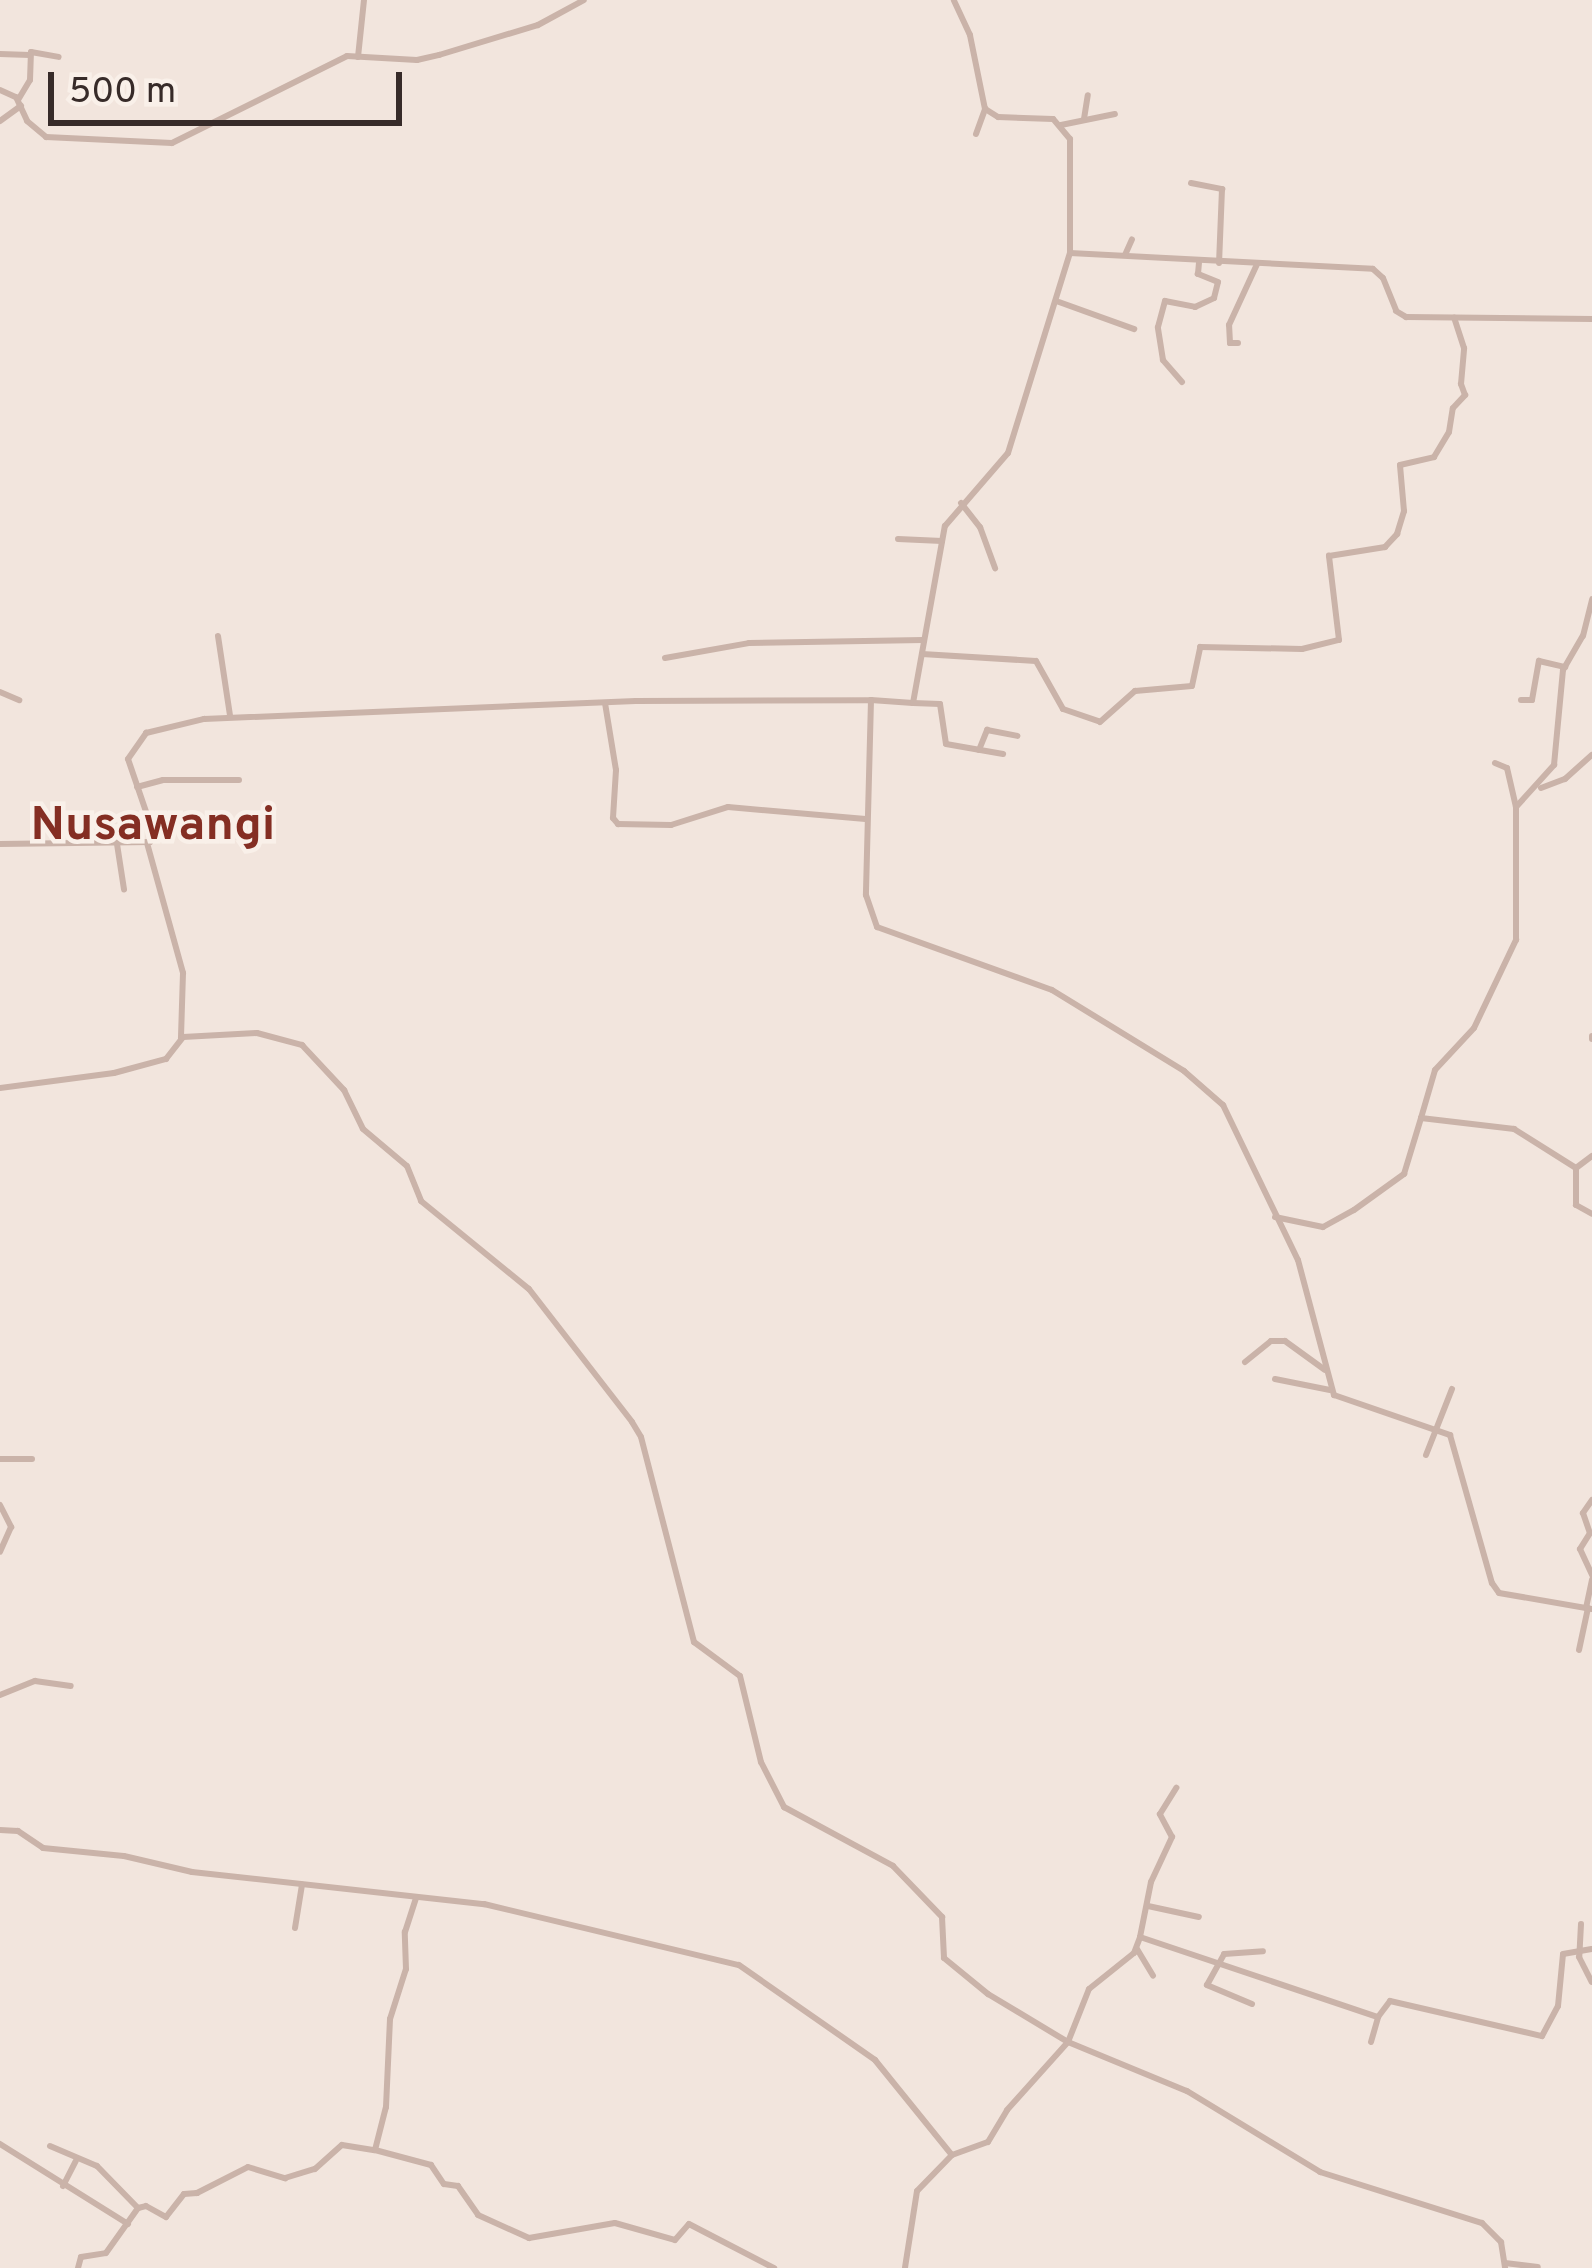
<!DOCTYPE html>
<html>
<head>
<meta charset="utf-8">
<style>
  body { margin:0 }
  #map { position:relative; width:1592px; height:2268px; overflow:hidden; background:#f2e5dd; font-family:Overpass,sans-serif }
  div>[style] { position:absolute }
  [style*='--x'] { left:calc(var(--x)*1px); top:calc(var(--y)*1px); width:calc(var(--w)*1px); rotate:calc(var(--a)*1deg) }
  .minor>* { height:6px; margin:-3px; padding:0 3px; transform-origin:3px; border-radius:3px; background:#cab3a9 }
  span { translate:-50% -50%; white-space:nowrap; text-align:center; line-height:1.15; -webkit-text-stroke:9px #f9f0e9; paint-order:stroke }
  .quarter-label { font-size:48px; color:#842e23; font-weight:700 }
  .scale { position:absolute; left:48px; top:72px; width:354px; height:54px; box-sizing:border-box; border:6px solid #372b29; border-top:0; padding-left:15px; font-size:36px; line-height:42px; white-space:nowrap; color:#372b29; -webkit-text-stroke:9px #f9f0e9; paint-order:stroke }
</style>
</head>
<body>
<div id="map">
  <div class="minor">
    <i style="--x:0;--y:54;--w:30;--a:2"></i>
    <i style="--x:358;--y:57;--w:57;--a:-84"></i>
    <i style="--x:0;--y:90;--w:17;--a:24"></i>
    <i style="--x:16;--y:97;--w:26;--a:65"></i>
    <i style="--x:27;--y:121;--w:25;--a:40"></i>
    <i style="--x:46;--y:137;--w:126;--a:2.7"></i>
    <i style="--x:172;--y:143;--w:195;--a:-26.4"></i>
    <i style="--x:347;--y:56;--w:70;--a:3.3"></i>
    <i style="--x:417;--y:60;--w:23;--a:-13"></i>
    <i style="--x:439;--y:55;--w:103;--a:-16.9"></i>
    <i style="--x:538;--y:25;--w:52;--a:-28.5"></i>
    <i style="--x:18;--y:100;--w:23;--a:-59"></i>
    <i style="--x:30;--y:80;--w:28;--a:-88"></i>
    <i style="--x:31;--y:52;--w:28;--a:10"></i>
    <i style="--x:1084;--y:119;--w:24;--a:-81"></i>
    <i style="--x:0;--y:121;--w:26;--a:-36"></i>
    <i style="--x:1061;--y:125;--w:55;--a:-11.5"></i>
    <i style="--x:976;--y:134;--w:27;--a:-70"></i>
    <i style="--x:1191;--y:183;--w:32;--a:11"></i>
    <i style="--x:1222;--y:189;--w:74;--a:92.3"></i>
    <i style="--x:1070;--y:253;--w:303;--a:3"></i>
    <i style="--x:1373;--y:269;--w:13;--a:42"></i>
    <i style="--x:1383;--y:278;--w:35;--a:68"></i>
    <i style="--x:1396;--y:311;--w:12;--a:31"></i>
    <i style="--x:1406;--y:317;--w:186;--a:0.6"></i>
    <i style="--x:1125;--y:255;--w:17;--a:-66"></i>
    <i style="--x:1059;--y:302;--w:80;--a:19.8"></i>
    <i style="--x:1238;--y:343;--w:8;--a:180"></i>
    <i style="--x:1230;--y:343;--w:18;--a:-93"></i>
    <i style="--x:1229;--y:325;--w:67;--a:-65.3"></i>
    <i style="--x:1182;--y:382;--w:29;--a:-131"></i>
    <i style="--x:1163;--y:360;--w:33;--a:-99"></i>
    <i style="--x:1158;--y:327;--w:27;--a:-75"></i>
    <i style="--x:1165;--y:301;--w:31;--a:11"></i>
    <i style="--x:1195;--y:307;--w:21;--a:-25"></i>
    <i style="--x:1214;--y:298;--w:16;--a:-76"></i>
    <i style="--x:1218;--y:282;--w:22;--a:-158"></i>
    <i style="--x:1198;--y:274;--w:11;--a:-85"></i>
    <i style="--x:961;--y:503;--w:31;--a:52"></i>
    <i style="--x:980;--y:527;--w:44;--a:69.9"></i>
    <i style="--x:898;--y:539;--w:44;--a:2.6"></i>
    <i style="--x:218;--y:636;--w:80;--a:81.4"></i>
    <i style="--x:922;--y:654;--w:114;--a:3.5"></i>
    <i style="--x:1036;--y:661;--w:55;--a:60.6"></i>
    <i style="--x:1063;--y:709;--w:39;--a:19"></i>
    <i style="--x:1100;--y:722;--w:47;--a:-41.5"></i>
    <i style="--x:1135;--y:691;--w:57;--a:-5"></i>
    <i style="--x:1192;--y:686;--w:40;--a:-78"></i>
    <i style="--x:1200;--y:647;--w:102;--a:1.1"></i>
    <i style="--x:1302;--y:649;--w:38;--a:-14"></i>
    <i style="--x:1339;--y:640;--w:85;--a:-96.8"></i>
    <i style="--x:1329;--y:556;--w:57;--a:-9.1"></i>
    <i style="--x:1385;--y:547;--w:18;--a:-47"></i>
    <i style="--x:1397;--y:534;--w:24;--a:-73"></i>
    <i style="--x:1404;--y:511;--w:46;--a:-95"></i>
    <i style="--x:1400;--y:465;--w:35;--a:-13"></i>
    <i style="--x:1434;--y:457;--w:29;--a:-59"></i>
    <i style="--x:1449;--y:432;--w:24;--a:-81"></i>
    <i style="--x:1453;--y:408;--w:18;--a:-47"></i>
    <i style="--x:1465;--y:395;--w:12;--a:-110"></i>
    <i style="--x:1461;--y:384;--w:36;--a:-85"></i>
    <i style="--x:1464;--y:348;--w:32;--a:-108"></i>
    <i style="--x:665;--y:658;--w:85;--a:-10.1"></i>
    <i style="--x:749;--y:643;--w:174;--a:-1"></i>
    <i style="--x:0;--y:692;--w:21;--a:23"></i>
    <i style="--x:871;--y:700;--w:42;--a:4.1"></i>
    <i style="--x:913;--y:703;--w:180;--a:-79.8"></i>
    <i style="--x:945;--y:526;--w:96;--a:-49.2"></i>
    <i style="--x:1008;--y:453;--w:209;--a:-72.8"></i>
    <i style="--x:1070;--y:253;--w:114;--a:-90"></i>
    <i style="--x:1070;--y:139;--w:26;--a:-130"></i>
    <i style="--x:1053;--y:119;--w:55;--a:-177.9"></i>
    <i style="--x:998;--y:117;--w:15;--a:-148"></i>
    <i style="--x:985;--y:109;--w:76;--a:-101.5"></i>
    <i style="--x:970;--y:35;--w:38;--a:-115"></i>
    <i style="--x:1521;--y:700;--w:11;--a:0"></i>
    <i style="--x:1532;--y:700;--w:40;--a:-80"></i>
    <i style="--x:1539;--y:661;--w:27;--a:13"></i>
    <i style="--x:605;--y:703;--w:68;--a:80.7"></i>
    <i style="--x:616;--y:770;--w:48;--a:93.6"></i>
    <i style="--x:613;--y:818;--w:8;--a:50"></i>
    <i style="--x:618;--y:824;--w:53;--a:1.1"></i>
    <i style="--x:671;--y:825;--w:60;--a:-17.5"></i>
    <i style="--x:728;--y:807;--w:138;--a:5"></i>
    <i style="--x:913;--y:703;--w:27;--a:2"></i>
    <i style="--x:940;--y:704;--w:40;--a:81.5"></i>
    <i style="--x:946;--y:744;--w:58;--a:10"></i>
    <i style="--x:979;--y:750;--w:22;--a:-68"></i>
    <i style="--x:987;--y:730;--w:31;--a:11"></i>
    <i style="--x:1495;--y:763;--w:13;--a:23"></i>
    <i style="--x:1507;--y:768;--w:40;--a:77"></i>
    <i style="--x:137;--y:787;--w:27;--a:-15"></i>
    <i style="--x:163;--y:780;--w:76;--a:0"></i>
    <i style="--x:1541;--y:788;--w:26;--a:-21"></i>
    <i style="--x:1565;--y:779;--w:36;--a:-42"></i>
    <i style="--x:147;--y:843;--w:135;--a:74.5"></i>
    <i style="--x:183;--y:973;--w:65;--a:91.8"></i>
    <i style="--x:0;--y:844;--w:150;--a:-0.8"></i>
    <i style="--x:150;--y:842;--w:10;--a:-73"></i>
    <i style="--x:153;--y:832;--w:77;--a:-108.9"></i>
    <i style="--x:128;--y:759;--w:32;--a:-55"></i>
    <i style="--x:146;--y:733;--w:60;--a:-13.6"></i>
    <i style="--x:204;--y:719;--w:432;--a:-2.4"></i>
    <i style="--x:636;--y:701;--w:235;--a:-0.2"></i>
    <i style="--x:871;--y:700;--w:195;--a:91.5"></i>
    <i style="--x:866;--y:895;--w:34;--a:71"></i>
    <i style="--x:877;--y:927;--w:186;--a:19.8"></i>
    <i style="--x:1052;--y:990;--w:155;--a:31.5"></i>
    <i style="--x:1184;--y:1071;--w:52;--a:41.1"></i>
    <i style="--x:1223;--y:1105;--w:172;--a:64.2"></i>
    <i style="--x:1298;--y:1260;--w:140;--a:75.1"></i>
    <i style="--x:1334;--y:1395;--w:123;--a:19"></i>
    <i style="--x:1450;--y:1435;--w:154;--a:74.2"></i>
    <i style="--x:1492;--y:1583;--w:12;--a:55"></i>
    <i style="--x:1499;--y:1593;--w:94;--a:9.8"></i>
    <i style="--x:117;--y:844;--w:46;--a:81.2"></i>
    <i style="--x:1592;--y:1036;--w:3;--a:90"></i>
    <i style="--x:0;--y:1088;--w:115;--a:-7.5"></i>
    <i style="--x:114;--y:1073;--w:54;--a:-15.1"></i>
    <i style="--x:166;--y:1059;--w:28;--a:-52"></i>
    <i style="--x:183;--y:1037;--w:74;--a:-3.1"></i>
    <i style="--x:257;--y:1033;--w:47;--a:14.9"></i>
    <i style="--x:302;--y:1045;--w:62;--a:47"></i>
    <i style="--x:344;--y:1090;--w:43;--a:64"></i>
    <i style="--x:363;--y:1129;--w:57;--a:40.1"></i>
    <i style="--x:407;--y:1166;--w:38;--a:68"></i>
    <i style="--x:421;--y:1201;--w:139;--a:39.2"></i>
    <i style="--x:529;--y:1289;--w:168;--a:52.2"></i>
    <i style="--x:632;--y:1422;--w:17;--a:59"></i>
    <i style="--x:641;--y:1437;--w:212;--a:75.5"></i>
    <i style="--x:694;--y:1642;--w:57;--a:36.5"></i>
    <i style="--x:740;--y:1676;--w:89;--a:76.3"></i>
    <i style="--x:761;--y:1762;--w:51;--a:62.9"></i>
    <i style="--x:784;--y:1807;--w:124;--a:28.4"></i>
    <i style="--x:893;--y:1866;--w:71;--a:46.1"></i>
    <i style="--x:942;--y:1917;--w:41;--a:87.2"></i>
    <i style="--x:944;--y:1958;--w:57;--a:39.3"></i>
    <i style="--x:988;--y:1994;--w:93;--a:31"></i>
    <i style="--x:1068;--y:2042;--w:129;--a:22.4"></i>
    <i style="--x:1187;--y:2091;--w:156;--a:31.3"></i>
    <i style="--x:1320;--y:2172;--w:170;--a:17.5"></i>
    <i style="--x:1482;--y:2223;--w:27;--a:45"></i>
    <i style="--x:1501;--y:2242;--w:26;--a:81"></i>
    <i style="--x:1421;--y:1118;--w:50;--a:-73.7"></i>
    <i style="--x:1435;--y:1070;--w:57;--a:-47.1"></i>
    <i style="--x:1474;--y:1028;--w:98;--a:-64.5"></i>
    <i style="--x:1516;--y:940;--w:133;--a:-90"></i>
    <i style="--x:1516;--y:807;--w:57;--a:-47.9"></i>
    <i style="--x:1554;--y:765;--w:95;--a:-84.6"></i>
    <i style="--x:1563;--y:670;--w:39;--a:-60"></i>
    <i style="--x:1583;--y:636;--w:38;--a:-76"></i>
    <i style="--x:1576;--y:1168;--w:37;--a:90"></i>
    <i style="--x:1576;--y:1205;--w:18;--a:29"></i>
    <i style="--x:1275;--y:1217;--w:49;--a:11.8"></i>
    <i style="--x:1323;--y:1227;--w:35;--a:-29"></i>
    <i style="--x:1354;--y:1210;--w:62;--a:-35.8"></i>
    <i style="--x:1404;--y:1174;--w:59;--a:-73.1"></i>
    <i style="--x:1421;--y:1118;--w:94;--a:6.7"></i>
    <i style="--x:1514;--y:1129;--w:73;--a:32.2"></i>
    <i style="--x:1576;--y:1168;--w:20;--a:-37"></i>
    <i style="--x:1245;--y:1362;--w:33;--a:-39"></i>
    <i style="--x:1271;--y:1341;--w:14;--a:0"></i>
    <i style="--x:1285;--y:1341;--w:49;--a:35.9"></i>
    <i style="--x:1275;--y:1379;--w:56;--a:11.3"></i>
    <i style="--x:1426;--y:1455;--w:71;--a:-68.5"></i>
    <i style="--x:0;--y:1459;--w:32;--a:0"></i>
    <i style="--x:1592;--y:1500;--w:16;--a:125"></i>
    <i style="--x:1583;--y:1513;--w:21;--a:71"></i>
    <i style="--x:1590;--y:1533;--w:19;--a:122"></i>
    <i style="--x:1580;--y:1549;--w:29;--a:65"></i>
    <i style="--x:0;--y:1505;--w:25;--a:63"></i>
    <i style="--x:11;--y:1527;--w:27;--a:114"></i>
    <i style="--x:1586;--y:1608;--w:29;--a:-78"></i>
    <i style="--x:1579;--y:1650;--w:43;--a:-77.9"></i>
    <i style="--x:0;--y:1695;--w:38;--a:-22"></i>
    <i style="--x:35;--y:1681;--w:36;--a:8"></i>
    <i style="--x:0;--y:1830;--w:18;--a:3"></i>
    <i style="--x:18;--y:1831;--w:30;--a:34"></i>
    <i style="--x:43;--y:1848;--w:81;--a:5.6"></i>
    <i style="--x:124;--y:1856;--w:70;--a:13.2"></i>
    <i style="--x:192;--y:1872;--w:294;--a:6.3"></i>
    <i style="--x:484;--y:1904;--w:262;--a:13.5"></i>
    <i style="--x:739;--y:1965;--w:166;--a:34.9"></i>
    <i style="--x:875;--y:2060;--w:122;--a:51"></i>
    <i style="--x:952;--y:2155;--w:50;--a:134.2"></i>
    <i style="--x:917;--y:2191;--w:78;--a:98.9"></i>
    <i style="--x:1148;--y:1906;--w:52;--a:12.2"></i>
    <i style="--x:1581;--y:1924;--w:33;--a:93"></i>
    <i style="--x:1579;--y:1957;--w:28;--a:63"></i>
    <i style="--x:295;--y:1928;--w:44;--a:-80.8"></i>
    <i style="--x:1140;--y:1937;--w:56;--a:-78.7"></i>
    <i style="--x:1151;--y:1882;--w:50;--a:-65"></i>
    <i style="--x:1172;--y:1837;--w:26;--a:-118"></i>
    <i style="--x:1160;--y:1814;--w:31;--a:-58"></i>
    <i style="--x:1137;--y:1949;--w:31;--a:59"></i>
    <i style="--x:1252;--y:2004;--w:49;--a:-157.1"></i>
    <i style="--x:1207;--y:1985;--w:35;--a:-61"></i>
    <i style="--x:1224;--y:1954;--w:39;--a:-4"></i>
    <i style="--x:1371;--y:2042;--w:26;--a:-74"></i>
    <i style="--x:0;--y:2144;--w:151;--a:32"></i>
    <i style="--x:50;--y:2146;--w:51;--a:23.1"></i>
    <i style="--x:97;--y:2166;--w:59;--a:45.7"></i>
    <i style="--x:138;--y:2208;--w:8;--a:-14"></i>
    <i style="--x:146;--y:2206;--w:23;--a:29"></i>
    <i style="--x:166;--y:2217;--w:29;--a:-52"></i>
    <i style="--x:184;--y:2194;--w:13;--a:-4"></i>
    <i style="--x:197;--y:2193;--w:57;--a:-27"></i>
    <i style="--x:248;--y:2167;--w:39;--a:17"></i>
    <i style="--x:285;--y:2178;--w:31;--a:-17"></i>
    <i style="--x:315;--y:2169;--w:36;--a:-42"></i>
    <i style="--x:342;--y:2145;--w:33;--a:9"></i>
    <i style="--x:375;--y:2150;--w:44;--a:-75.7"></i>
    <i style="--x:386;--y:2107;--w:88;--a:-87.4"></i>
    <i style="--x:390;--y:2019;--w:52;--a:-72.3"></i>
    <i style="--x:406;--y:1969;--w:37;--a:-92"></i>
    <i style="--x:405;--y:1932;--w:36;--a:-72"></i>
    <i style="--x:375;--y:2150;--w:58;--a:15"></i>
    <i style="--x:431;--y:2165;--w:23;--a:56"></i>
    <i style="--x:444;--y:2184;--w:14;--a:8"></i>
    <i style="--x:458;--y:2186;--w:35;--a:55"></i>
    <i style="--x:478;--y:2215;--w:56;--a:24.3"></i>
    <i style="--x:529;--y:2238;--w:87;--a:-9.9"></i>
    <i style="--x:615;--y:2223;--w:62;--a:15.8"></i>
    <i style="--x:675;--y:2240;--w:21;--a:-49"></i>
    <i style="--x:689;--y:2224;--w:96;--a:27.4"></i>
    <i style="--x:952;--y:2155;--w:38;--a:-20"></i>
    <i style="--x:988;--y:2142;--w:37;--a:-59"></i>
    <i style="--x:1007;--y:2110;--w:91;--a:-48.1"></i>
    <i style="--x:1068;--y:2042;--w:57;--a:-68.4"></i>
    <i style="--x:1089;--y:1989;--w:58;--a:-38.7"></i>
    <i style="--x:1134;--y:1953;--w:17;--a:-69"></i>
    <i style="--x:1140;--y:1937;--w:251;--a:18.6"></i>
    <i style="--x:1378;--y:2017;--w:20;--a:-53"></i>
    <i style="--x:1390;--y:2001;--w:156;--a:13"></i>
    <i style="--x:1542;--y:2036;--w:34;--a:-62"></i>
    <i style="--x:1558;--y:2006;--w:52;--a:-84.5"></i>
    <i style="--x:1563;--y:1954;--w:29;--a:-10"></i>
    <i style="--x:63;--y:2186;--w:28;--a:-63"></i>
    <i style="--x:1505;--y:2263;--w:33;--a:7"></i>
    <i style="--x:78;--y:2268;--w:11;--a:-75"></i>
    <i style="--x:81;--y:2257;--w:25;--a:-9"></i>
    <i style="--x:106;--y:2253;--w:55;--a:-54.6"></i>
  </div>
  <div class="quarter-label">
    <span style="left:153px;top:828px">Nusawangi</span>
  </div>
  <div class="scale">500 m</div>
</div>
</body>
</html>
